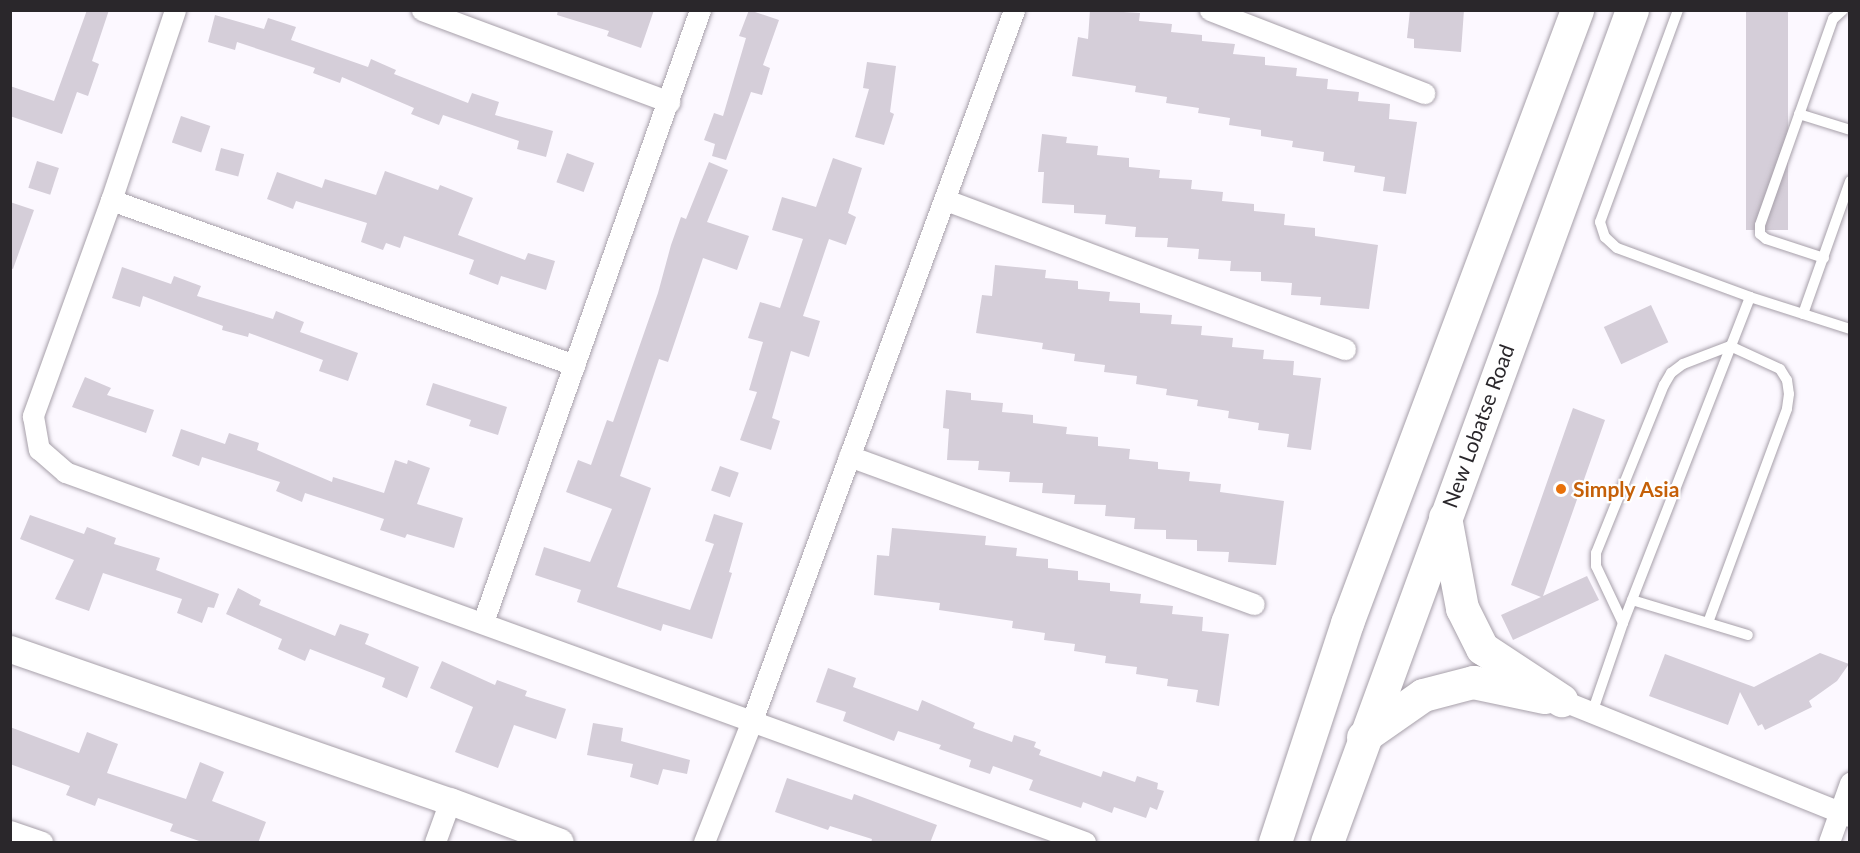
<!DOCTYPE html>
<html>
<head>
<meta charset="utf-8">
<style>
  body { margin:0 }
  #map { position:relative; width:1860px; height:853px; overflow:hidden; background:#fcf8ff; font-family:Lato,sans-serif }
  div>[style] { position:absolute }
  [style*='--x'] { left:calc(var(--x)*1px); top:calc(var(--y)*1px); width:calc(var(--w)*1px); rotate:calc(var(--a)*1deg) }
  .building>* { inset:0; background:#d5ced9; transform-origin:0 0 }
  .roads { filter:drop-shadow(0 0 2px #a7a0aa) drop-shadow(0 0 2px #a7a0aa) }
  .service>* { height:10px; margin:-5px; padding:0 5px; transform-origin:5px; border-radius:5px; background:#fff }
  .minor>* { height:21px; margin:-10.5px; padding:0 10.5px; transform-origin:10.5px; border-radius:10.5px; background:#fff }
  .tertiary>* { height:27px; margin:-13.5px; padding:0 13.5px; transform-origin:13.5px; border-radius:13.5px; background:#fff }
  .primary>* { height:33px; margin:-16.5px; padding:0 16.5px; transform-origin:16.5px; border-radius:16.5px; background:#fff }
  .dots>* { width:16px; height:16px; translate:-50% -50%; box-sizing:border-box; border:3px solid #fff; border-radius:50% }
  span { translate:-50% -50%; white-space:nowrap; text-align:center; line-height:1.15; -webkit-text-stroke:4.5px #fff; paint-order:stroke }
  .street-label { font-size:21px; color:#2a272b }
  .food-label { font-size:21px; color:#c56008; font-weight:700 }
  .left { translate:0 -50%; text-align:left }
  .frame { position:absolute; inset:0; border:12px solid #2a272b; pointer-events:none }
</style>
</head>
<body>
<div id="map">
  <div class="building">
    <i style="clip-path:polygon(87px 10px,109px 10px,92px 61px,99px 64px,88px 96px,77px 92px,62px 134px,10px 116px,10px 86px,54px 101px)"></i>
    <i style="clip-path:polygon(558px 10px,654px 10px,641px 48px,607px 36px,609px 31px,557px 15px)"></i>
    <i style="clip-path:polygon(749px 10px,779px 20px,763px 65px,770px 68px,762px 95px,751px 92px,726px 160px,712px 156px,715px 144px,704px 140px,714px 113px,723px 116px,746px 38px,739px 36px)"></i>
    <i style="clip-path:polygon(1090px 10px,1140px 13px,1139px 21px,1172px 24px,1171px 32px,1202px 35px,1202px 41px,1235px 44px,1233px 54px,1265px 57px,1265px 65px,1297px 68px,1296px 76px,1328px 79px,1327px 89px,1359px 92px,1358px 101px,1390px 104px,1389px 119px,1417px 122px,1406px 194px,1383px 191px,1385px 177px,1354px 172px,1355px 166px,1323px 161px,1324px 152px,1292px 147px,1293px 141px,1261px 136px,1261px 130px,1229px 125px,1230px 118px,1198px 113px,1199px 108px,1166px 103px,1167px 97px,1135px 92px,1136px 86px,1072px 76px,1078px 37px,1088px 39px)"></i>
    <i style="clip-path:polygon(1410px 10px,1464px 10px,1461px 52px,1414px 48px,1414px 39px,1407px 38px)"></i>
    <i style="left:1746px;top:10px;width:42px;height:220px"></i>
    <i style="clip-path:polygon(215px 15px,264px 29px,268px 18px,296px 27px,291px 40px,368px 67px,371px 59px,396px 70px,394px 74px,468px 103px,472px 93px,499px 102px,495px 115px,553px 131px,546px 157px,517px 149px,519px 141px,443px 115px,439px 125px,411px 114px,414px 108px,342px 77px,340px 83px,313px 73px,315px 68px,237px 42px,235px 50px,208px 42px)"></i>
    <i style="clip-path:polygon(867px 62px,896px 66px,890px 112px,894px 114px,884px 145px,855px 137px,869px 89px,863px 88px)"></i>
    <i style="left:181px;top:116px;width:31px;height:28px;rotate:19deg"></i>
    <i style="clip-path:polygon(1042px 134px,1067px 137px,1066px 143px,1098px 146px,1097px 155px,1129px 158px,1129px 167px,1160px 170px,1159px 178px,1192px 180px,1191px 189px,1223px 192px,1222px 201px,1254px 204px,1254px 211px,1285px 214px,1284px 225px,1315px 228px,1315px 236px,1378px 245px,1369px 309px,1320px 305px,1321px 297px,1291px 295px,1292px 283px,1261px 281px,1261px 272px,1230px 271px,1231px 261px,1198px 259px,1199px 249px,1167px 247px,1168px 238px,1135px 237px,1136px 227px,1105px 224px,1106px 215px,1074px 213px,1074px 205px,1042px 203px,1044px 172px,1038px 172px)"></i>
    <i style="left:221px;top:148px;width:24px;height:23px;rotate:15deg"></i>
    <i style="left:567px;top:153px;width:29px;height:31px;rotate:20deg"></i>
    <i style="clip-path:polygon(833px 158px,862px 168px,848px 213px,856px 217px,846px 245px,829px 239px,803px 316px,820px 321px,809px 357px,791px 351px,772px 418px,780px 421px,771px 450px,740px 440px,757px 392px,749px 390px,763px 342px,748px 338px,760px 302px,780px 308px,803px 239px,772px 230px,782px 197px,816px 207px)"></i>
    <i style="left:37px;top:161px;width:23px;height:28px;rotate:18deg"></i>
    <i style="clip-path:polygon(709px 162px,728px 170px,707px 222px,749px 236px,737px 270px,703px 258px,668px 362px,659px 359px,620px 476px,651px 488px,617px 587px,690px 610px,714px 544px,705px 541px,714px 514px,743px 523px,729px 572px,732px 573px,712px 639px,663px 624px,661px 631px,577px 602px,581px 590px,535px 575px,544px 547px,590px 562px,612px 509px,566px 492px,578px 460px,591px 465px,607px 420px,613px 422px,658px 293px,671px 245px,681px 217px,686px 219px)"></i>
    <i style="clip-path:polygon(385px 171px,438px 190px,440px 185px,473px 198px,458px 235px,525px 260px,528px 253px,555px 261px,546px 290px,501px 276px,498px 285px,469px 274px,474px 260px,404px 236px,400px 248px,386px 243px,383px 250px,361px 242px,367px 223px,296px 201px,293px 209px,267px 199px,277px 172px,322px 188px,325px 179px,376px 195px)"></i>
    <i style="clip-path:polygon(10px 202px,34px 210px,13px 269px,10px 268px)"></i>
    <i style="clip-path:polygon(995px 265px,1046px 270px,1045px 278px,1078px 281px,1078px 289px,1110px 292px,1109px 301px,1140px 303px,1140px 313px,1172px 315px,1171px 324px,1202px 326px,1201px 335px,1233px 338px,1232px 347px,1264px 350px,1263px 359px,1294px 361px,1293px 375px,1321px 378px,1311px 450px,1287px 447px,1289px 434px,1258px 430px,1259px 423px,1228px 418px,1229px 411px,1197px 406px,1198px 400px,1166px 395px,1167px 389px,1136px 384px,1137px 376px,1104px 372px,1105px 365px,1074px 361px,1075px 354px,1042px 349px,1043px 343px,976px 333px,982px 295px,992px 296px)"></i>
    <i style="clip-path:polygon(122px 267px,171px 284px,174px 276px,201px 286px,197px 296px,273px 319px,276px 311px,304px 322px,300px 332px,358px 353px,348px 381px,319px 371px,323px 360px,249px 333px,248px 337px,222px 330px,223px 326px,143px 296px,140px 307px,112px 298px)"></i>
    <i style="left:1651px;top:305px;width:41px;height:52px;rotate:65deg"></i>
    <i style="clip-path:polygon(85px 377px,111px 388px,107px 395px,154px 410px,146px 433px,72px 407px)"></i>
    <i style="clip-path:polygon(433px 383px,507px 407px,498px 435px,469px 426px,471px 420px,426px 405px)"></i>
    <i style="clip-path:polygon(946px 390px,971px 393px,971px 400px,1003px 403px,1002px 412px,1033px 415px,1033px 423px,1067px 427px,1066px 434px,1098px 437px,1098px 446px,1130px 449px,1129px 459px,1158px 462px,1158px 469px,1190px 472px,1189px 481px,1221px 484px,1220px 492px,1284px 501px,1276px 565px,1228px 562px,1229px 552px,1197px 551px,1197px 540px,1166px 539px,1166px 530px,1134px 529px,1135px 518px,1105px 516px,1106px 505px,1074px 504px,1075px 495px,1042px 493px,1043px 483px,1009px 482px,1010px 472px,978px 470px,979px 461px,947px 460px,949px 429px,943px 428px)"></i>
    <i style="clip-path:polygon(1573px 408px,1605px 420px,1543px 596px,1587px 576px,1599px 600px,1513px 640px,1501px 615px,1541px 597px,1511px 585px)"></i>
    <i style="clip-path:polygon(181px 429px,225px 444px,229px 433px,259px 443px,257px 450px,332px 482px,333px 477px,384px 493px,395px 460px,407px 464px,408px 460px,430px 468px,417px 504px,463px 518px,454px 548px,407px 534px,405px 538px,380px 530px,384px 519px,305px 493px,302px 502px,276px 491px,280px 482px,202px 457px,199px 466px,172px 456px)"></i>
    <i style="left:720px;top:466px;width:20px;height:26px;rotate:20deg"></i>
    <i style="clip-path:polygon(30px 515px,84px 534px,87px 527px,116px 538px,114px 544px,160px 558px,156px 570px,219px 594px,214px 608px,208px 607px,202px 623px,177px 613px,182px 599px,103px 573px,89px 611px,55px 599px,74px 560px,20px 539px)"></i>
    <i style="clip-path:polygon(892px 528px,986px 536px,985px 545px,1017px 548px,1016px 556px,1048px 559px,1048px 568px,1078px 571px,1078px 580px,1110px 583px,1110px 591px,1141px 594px,1140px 603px,1173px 606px,1172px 614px,1203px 617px,1202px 631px,1229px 634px,1219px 706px,1196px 702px,1198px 690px,1167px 686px,1168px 679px,1136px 674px,1137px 667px,1105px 663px,1106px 656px,1074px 651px,1075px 644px,1044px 640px,1045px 633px,1012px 628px,1013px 621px,939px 610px,940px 603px,874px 595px,877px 555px,889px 556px)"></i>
    <i style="clip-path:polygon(238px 588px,261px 600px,259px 605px,335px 636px,340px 624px,369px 634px,365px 644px,419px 667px,407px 698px,382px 687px,385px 678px,310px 649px,305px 661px,278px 649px,282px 639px,226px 614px)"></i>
    <i style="clip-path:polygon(1820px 653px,1849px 664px,1837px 681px,1809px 701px,1812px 707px,1765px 730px,1762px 724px,1758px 726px,1740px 692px,1728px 725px,1649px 696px,1665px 654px,1754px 687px)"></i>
    <i style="clip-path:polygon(442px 661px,495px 685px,497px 680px,527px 691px,525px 696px,566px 709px,556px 739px,514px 725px,498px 768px,455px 752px,473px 707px,430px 688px)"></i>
    <i style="clip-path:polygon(828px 668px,856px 678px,853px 687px,918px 711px,922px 700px,975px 723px,973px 728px,1012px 742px,1014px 735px,1036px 742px,1034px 747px,1041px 750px,1039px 755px,1101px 777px,1103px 771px,1135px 782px,1137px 776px,1158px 783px,1157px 789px,1164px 791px,1157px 810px,1150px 807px,1146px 818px,1114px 807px,1112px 813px,1083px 802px,1081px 808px,1029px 790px,1033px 780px,993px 766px,990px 774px,969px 767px,971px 760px,939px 749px,941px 745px,898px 731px,894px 741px,843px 721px,846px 712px,816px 702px)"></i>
    <i style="clip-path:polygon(593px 723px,623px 728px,621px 741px,690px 760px,687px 774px,663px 769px,658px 785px,630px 777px,633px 764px,587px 755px)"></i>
    <i style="clip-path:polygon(10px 727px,79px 753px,87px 732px,118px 744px,107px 773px,186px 799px,200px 762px,224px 772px,212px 801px,266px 822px,258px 843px,205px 843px,170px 831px,173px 824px,98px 798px,95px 806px,66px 795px,70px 786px,10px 764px)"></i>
    <i style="clip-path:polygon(787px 778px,852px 800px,854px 794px,937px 825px,930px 843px,871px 843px,872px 839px,830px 826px,828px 830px,775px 812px)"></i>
  </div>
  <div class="roads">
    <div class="service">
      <i style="--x:1678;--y:10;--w:226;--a:110.2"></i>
      <i style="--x:1600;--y:222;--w:16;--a:72"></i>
      <i style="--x:1605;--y:237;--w:16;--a:43"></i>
      <i style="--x:1617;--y:248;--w:142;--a:20.2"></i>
      <i style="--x:1799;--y:114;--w:53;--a:17.4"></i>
      <i style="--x:1824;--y:258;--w:61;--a:-161.9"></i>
      <i style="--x:1766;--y:239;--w:8;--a:-140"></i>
      <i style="--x:1760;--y:234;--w:9;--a:-90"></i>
      <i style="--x:1760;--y:225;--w:219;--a:-70.5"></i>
      <i style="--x:1833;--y:19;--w:13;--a:-42"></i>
      <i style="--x:1803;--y:314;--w:141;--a:-70.5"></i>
      <i style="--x:1632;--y:600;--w:121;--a:16.8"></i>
      <i style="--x:1623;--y:623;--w:350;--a:-68.7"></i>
      <i style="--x:1750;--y:297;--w:105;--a:17.7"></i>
      <i style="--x:1592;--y:713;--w:95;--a:-71"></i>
      <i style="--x:1623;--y:623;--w:63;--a:-115.3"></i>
      <i style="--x:1596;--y:566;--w:13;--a:-90"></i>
      <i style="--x:1596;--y:553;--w:181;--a:-68"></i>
      <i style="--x:1664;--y:385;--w:14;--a:-60"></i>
      <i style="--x:1671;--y:373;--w:15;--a:-37"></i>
      <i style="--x:1683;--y:364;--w:50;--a:-21"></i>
      <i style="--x:1730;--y:346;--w:55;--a:24.7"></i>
      <i style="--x:1780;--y:369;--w:13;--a:58"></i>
      <i style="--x:1787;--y:380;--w:14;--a:82"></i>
      <i style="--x:1789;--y:394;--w:15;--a:98"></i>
      <i style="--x:1787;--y:409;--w:227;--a:110.3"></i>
    </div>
    <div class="minor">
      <i style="--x:175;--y:10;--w:200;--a:108.6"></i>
      <i style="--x:111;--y:200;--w:230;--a:109.9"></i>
      <i style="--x:33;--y:416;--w:34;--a:80"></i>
      <i style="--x:39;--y:449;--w:35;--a:41"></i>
      <i style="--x:65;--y:472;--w:1085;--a:19.94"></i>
      <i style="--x:422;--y:10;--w:264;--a:20.4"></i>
      <i style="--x:1210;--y:10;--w:230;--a:21.2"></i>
      <i style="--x:111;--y:200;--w:492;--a:19.6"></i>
      <i style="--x:946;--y:200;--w:426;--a:20.5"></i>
      <i style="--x:849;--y:456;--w:431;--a:20.1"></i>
      <i style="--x:483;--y:622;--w:649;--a:-70.48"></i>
      <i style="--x:1561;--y:700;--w:311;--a:21.9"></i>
      <i style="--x:10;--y:831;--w:34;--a:19"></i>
      <i style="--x:435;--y:842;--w:44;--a:-69.9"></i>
      <i style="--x:704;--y:842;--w:128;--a:-68.4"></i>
      <i style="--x:751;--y:723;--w:760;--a:-69.75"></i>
      <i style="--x:1829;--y:842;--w:63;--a:-70.4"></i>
    </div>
    <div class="tertiary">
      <i style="--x:10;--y:649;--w:466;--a:19.1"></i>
      <i style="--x:450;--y:801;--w:117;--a:20.4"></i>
    </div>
    <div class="primary">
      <i style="--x:1445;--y:517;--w:93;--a:79.4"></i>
      <i style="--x:1462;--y:608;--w:45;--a:63.4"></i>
      <i style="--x:1482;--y:648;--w:95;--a:33.4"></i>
      <i style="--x:1363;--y:737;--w:73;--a:-35"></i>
      <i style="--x:1423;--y:695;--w:52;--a:-14.6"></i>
      <i style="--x:1473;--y:682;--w:73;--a:11.9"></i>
      <i style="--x:1275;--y:842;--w:231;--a:-71.8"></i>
      <i style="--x:1347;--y:623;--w:655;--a:-69.43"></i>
      <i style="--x:1327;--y:842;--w:886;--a:-69.87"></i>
    </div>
  </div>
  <div class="dots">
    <i style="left:1561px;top:489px;background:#e8710a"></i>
  </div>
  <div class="street-label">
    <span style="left:1478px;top:426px;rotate:-70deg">New Lobatse Road</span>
  </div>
  <div class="food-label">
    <span class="left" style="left:1573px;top:489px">Simply Asia</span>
  </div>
  <div class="frame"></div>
</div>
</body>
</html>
